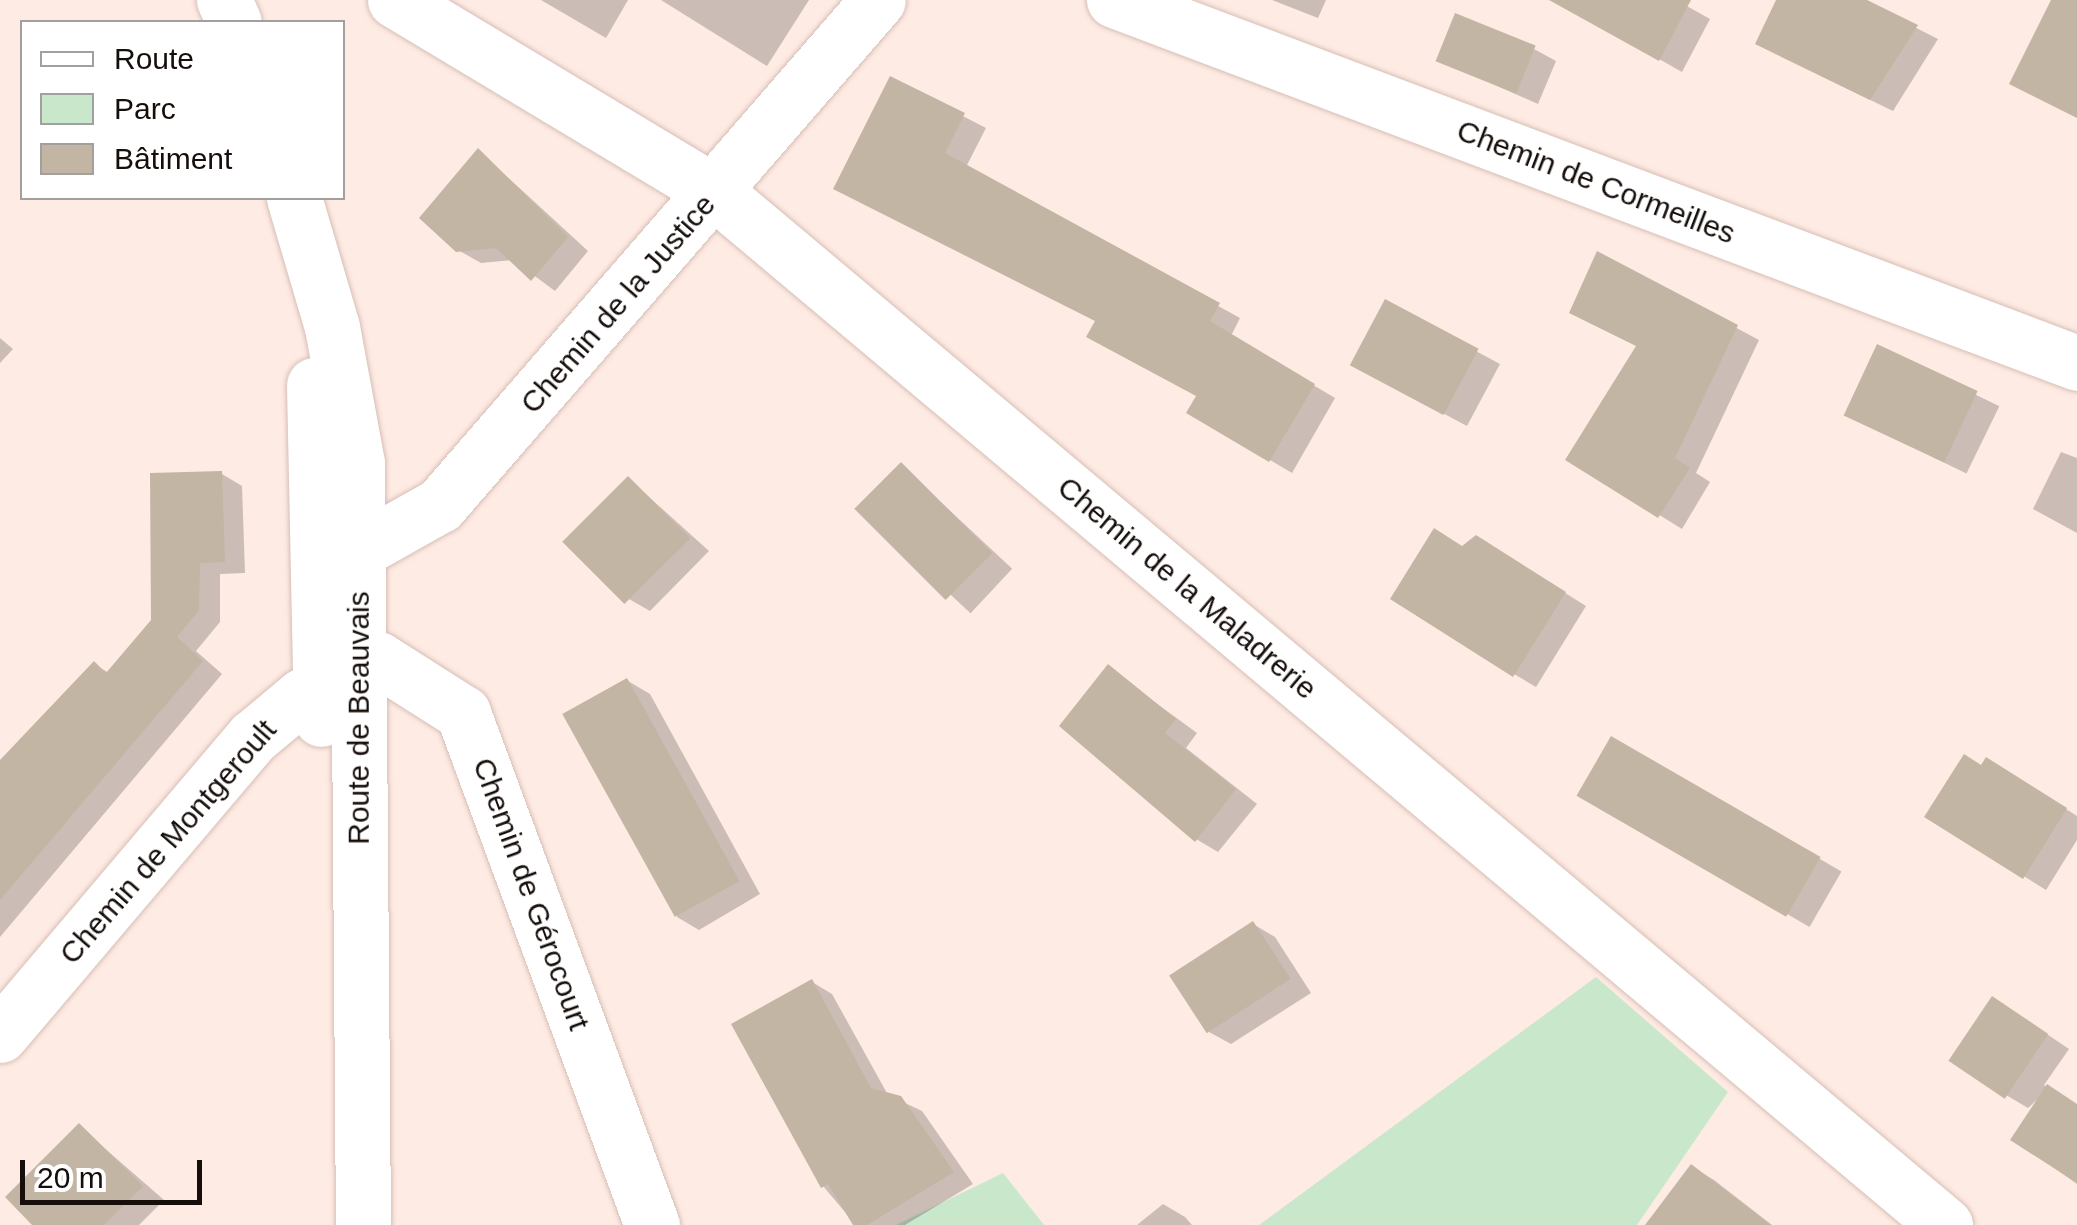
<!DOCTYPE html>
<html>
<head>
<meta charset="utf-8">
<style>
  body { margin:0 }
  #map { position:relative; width:2077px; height:1225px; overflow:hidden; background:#feebe3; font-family:Helvetica,sans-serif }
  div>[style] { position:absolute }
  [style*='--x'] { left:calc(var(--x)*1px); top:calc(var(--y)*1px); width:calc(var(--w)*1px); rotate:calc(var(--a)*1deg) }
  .green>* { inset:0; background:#c8e7cb }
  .shadow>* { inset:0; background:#0003; transform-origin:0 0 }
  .building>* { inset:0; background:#c3b5a3; transform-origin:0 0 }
  .roads { filter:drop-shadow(0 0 2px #d6beb5) drop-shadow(0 0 2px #d6beb5) }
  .street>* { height:55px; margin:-27.5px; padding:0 27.5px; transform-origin:27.5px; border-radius:27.5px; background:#fff }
  .secondary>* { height:55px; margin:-27.5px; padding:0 27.5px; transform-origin:27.5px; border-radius:27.5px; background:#fff }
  span { translate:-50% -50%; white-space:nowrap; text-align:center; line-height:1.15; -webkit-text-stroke:8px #fff; paint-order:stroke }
  .street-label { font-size:30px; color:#160e0b }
  .legend { position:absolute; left:20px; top:20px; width:325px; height:180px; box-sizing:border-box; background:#fff; border:2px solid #a29f9d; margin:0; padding:12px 18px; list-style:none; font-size:30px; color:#160e0b }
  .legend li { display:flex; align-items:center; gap:20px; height:50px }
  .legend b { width:50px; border:2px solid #a29f9d }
  .scale { position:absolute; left:20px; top:1160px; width:182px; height:45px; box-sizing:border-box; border:5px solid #160e0b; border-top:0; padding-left:12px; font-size:30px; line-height:35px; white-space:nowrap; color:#160e0b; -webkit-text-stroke:8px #fff; paint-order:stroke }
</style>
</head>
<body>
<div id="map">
  <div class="green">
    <i style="clip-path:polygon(1596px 977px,1728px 1092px,1637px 1225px,1259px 1225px)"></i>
    <i style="clip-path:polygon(1003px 1173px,1044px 1225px,896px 1225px)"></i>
  </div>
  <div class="shadow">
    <i style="clip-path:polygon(541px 0,628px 0,606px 38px)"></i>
    <i style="clip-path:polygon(661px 0,809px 0,767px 66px)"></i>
    <i style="clip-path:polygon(1272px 0,1326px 0,1318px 18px)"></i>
    <i style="clip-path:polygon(1585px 0,1676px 0,1710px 19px,1682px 72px,1578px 13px)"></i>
    <i style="clip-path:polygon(1779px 0,1861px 0,1938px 39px,1893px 111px,1780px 56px)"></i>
    <i style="clip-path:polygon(1534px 49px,1556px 61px,1538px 104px,1439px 60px)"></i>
    <i style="clip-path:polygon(891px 79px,986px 128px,966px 167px,1240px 318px,1231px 336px,1335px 398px,1292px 473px,1189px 412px,1199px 396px,1098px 321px,859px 200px)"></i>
    <i style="clip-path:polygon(479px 151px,588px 251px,555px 291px,513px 260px,481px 263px,458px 250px)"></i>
    <i style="clip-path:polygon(1598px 254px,1759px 340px,1696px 473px,1710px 482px,1682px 529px,1569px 459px,1639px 346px)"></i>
    <i style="clip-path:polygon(1386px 303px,1500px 364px,1467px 426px,1375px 377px)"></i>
    <i style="clip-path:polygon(0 338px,13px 349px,0 363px)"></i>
    <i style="left:1878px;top:347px;width:135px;height:75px;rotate:26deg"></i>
    <i style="clip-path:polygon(2061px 452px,2077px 458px,2077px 533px,2033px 509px)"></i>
    <i style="left:901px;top:465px;width:152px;height:61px;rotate:43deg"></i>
    <i style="clip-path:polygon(222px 474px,242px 486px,245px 573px,220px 574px,220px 622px,196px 651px,222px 674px,0 937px,0 805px,94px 664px,109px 673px,153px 621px)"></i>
    <i style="clip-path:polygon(629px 479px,709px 551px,650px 611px,629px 599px)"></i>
    <i style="clip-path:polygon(1463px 548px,1498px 551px,1586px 606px,1536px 687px,1514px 674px)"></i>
    <i style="clip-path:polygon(1108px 668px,1197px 733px,1186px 748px,1257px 804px,1218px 852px,1196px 839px)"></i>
    <i style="clip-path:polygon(628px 681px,650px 694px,760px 894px,699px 930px,677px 917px)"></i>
    <i style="left:1612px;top:739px;width:265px;height:64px;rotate:30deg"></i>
    <i style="clip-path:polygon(1983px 768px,2009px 773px,2077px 816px,2077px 840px,2046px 890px,1927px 816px)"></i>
    <i style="clip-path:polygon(1253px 924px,1275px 937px,1311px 993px,1231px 1044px,1209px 1032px)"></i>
    <i style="clip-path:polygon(812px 982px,832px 994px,888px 1095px,922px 1111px,973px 1184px,905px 1225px,856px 1225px,823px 1186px)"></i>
    <i style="clip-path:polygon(2014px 1012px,2069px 1049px,2044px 1085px,2077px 1105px,2077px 1184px,2013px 1139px,2044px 1093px,2028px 1108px,2006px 1095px)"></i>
    <i style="clip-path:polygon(79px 1126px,164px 1200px,139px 1225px,36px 1225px)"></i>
    <i style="clip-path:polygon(1692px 1167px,1714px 1180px,1772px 1225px,1658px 1225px)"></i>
    <i style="clip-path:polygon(1163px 1204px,1185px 1217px,1192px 1225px,1137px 1225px)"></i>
  </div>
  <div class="building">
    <i style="clip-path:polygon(1549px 0,1691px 0,1659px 61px)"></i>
    <i style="clip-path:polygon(1776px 0,1867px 0,1918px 25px,1870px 100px,1755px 44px)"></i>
    <i style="clip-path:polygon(2051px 0,2077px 0,2077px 118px,2009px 84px)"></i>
    <i style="left:1455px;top:13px;width:87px;height:52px;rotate:22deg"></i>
    <i style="clip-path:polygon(890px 76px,965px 113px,945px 153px,1220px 303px,1210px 321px,1315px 384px,1269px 462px,1186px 413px,1196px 396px,1086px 337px,1095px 321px,833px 189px)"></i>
    <i style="clip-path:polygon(478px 148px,568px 237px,531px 281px,496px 248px,456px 252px,419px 218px)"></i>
    <i style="clip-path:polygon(1597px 251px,1738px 325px,1675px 458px,1690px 468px,1658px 518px,1565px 460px,1636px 346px,1569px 313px)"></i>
    <i style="left:1385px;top:299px;width:106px;height:75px;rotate:28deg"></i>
    <i style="left:1877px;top:344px;width:111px;height:79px;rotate:25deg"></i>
    <i style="left:901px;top:462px;width:129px;height:66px;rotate:45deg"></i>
    <i style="clip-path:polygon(222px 471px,225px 562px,200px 563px,199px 610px,177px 637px,203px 661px,0 900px,0 760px,94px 661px,106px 673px,151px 620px,150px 473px)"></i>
    <i style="left:628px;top:476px;width:88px;height:93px;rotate:45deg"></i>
    <i style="clip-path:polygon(1434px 528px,1462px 546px,1476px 535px,1566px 592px,1513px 677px,1390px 599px)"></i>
    <i style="clip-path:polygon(1108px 664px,1176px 719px,1165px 733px,1236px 789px,1195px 842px,1059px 726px)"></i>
    <i style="left:627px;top:678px;width:232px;height:74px;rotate:61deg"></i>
    <i style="left:1611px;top:736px;width:242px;height:69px;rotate:30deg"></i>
    <i style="clip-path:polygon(1964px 754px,1981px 765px,1986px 757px,2067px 808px,2023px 879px,1924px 817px)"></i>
    <i style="left:1253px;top:921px;width:69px;height:100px;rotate:57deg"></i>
    <i style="clip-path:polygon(812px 979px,871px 1088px,901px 1096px,954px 1172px,867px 1225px,853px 1225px,828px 1184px,821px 1188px,731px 1024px)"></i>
    <i style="left:1992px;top:996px;width:68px;height:78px;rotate:34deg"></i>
    <i style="clip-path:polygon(2047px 1084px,2077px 1104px,2077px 1183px,2010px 1140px)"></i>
    <i style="clip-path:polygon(79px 1123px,143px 1186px,104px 1225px,32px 1225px,5px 1197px)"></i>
    <i style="clip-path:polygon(1691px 1164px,1771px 1225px,1645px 1225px)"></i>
  </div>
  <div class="roads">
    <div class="street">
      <i style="--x:395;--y:0;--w:375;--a:31"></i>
      <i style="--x:716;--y:193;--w:1605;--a:40.02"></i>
      <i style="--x:1114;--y:0;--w:1029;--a:20.65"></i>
      <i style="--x:319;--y:537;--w:55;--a:5.2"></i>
      <i style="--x:374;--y:542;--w:76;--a:-29.3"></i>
      <i style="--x:440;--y:505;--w:668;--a:-49.06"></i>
      <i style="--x:320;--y:652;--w:58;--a:6.9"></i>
      <i style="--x:378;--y:659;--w:101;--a:32.4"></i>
      <i style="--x:463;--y:713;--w:546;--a:69.74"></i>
      <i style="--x:0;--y:1035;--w:391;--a:-49.7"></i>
      <i style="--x:253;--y:737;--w:64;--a:-39.9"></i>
      <i style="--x:302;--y:696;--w:58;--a:-9"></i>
    </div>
    <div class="secondary">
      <i style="--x:224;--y:0;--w:24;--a:66"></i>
      <i style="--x:294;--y:198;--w:134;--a:73.6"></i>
      <i style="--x:332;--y:327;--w:138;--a:79.6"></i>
      <i style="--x:357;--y:463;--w:762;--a:89.55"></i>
      <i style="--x:314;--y:385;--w:334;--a:88.8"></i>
    </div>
  </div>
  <div class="street-label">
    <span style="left:1596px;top:182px;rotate:21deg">Chemin de Cormeilles</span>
    <span style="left:618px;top:304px;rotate:-49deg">Chemin de la Justice</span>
    <span style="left:1187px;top:588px;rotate:40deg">Chemin de la Maladrerie</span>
    <span style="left:359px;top:718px;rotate:-90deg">Route de Beauvais</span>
    <span style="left:168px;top:842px;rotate:-49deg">Chemin de Montgeroult</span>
    <span style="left:531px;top:894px;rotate:70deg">Chemin de Gérocourt</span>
  </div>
  <ul class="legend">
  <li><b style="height:12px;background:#fff"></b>Route</li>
  <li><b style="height:28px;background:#c8e7cb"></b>Parc</li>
  <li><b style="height:28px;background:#c3b5a3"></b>Bâtiment</li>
  </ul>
  <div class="scale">20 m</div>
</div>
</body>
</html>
